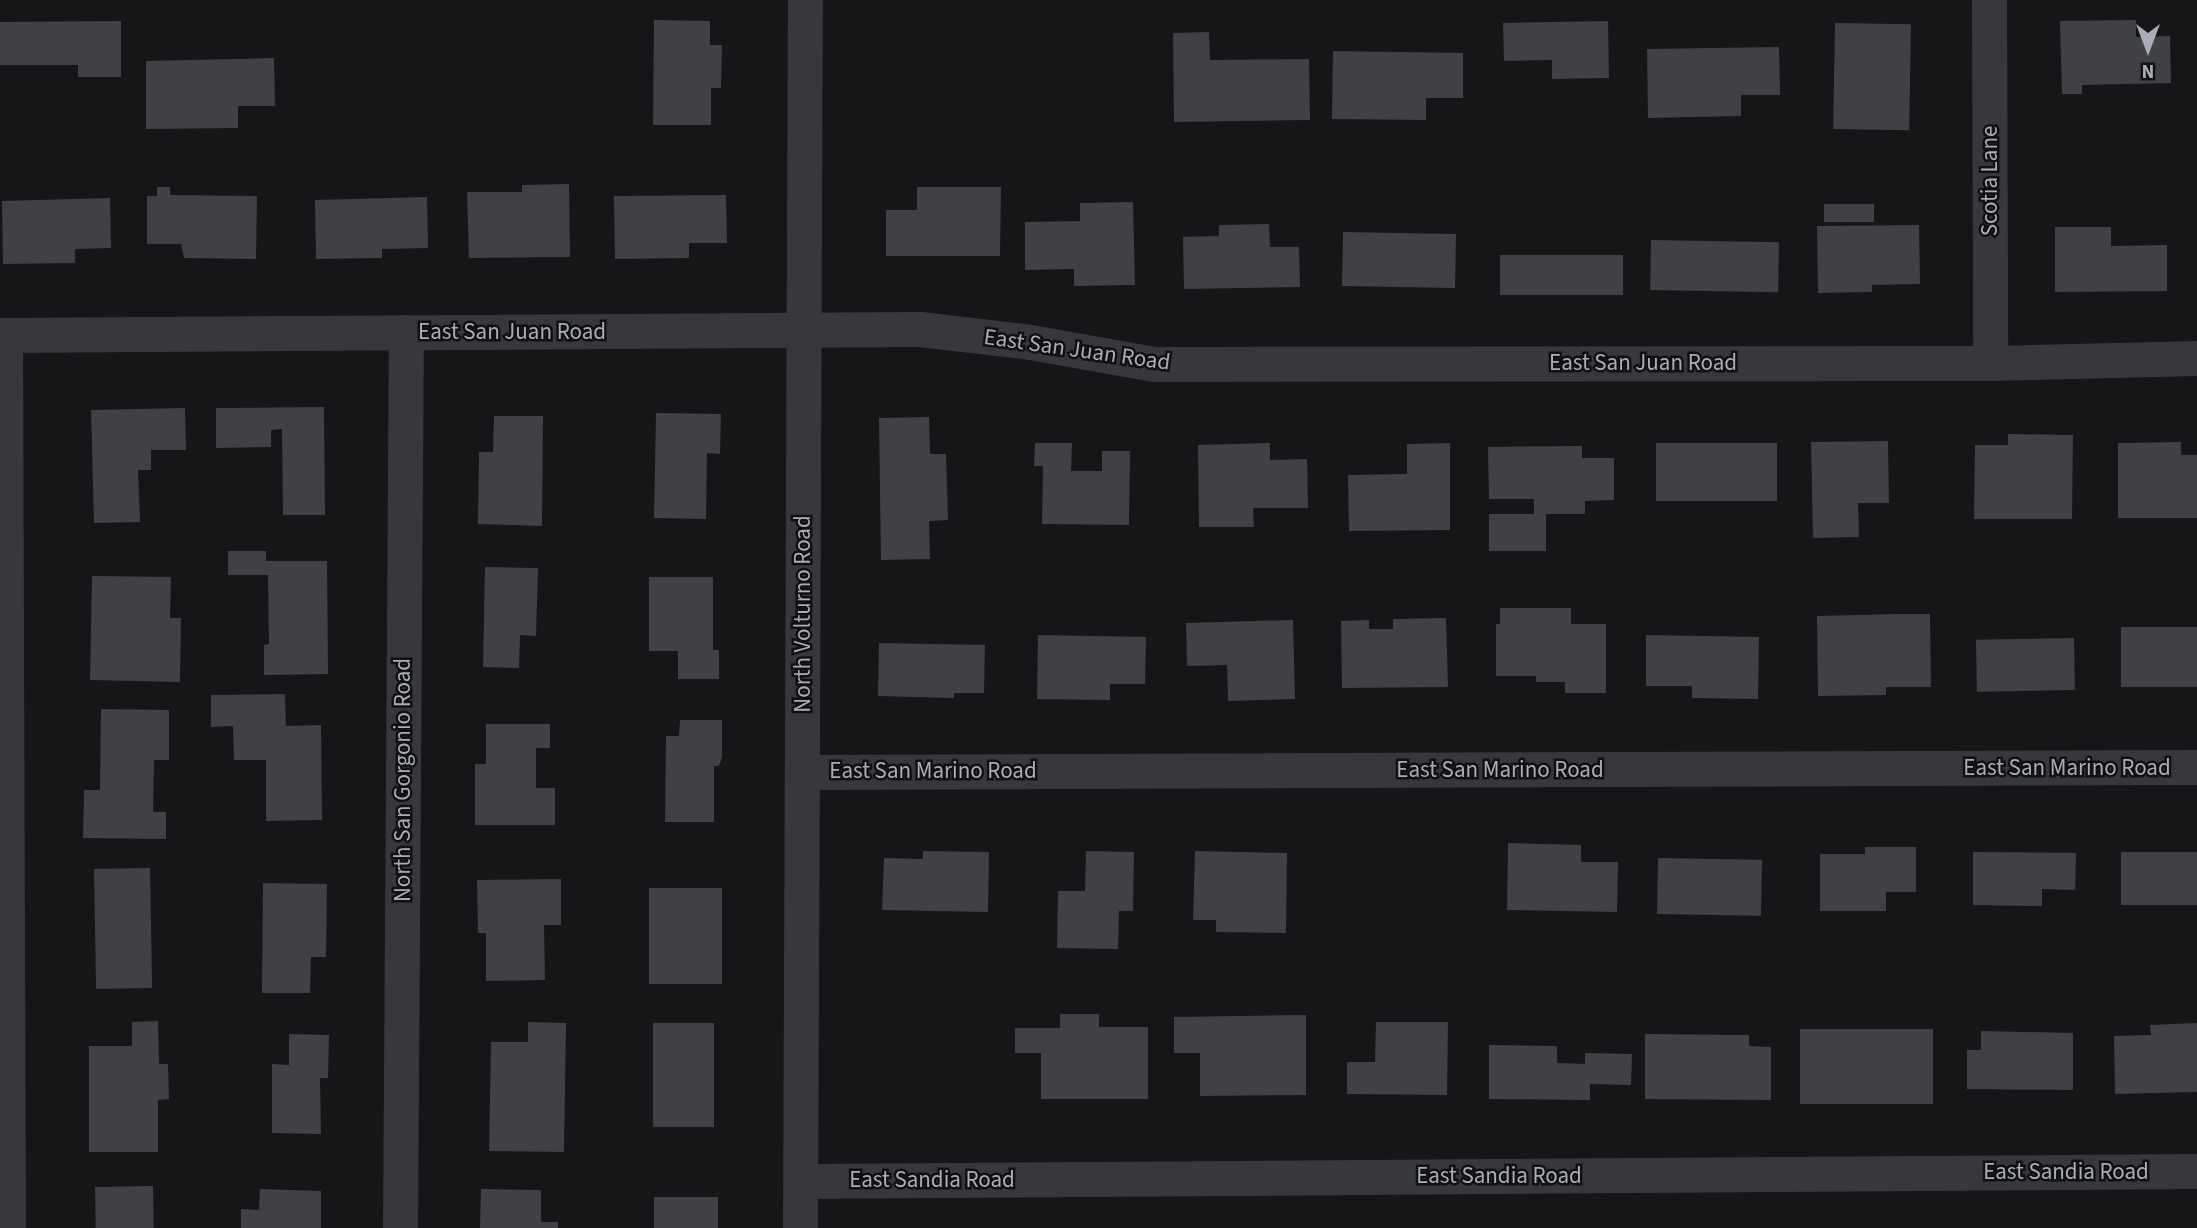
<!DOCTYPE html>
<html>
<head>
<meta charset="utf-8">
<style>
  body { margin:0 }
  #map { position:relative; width:2197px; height:1228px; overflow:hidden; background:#161618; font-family:"Source Sans 3",sans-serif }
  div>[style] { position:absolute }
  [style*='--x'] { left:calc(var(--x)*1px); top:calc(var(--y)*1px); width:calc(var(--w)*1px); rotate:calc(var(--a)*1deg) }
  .building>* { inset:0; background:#404145; transform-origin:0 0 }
  .minor>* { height:35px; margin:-17.5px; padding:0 17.5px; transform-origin:17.5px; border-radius:17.5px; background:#37383d }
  span { translate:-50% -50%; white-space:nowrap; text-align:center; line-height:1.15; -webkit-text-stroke:5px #111113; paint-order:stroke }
  .street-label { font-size:23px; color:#a8adb8 }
  .north { position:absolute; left:2113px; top:14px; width:70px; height:70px; -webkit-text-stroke:5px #111113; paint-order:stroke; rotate:180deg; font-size:19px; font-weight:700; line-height:28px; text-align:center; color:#a8adb8 }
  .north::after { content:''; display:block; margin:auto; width:24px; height:32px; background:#a8adb8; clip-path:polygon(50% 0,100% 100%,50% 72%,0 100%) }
</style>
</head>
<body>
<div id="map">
  <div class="building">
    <i style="clip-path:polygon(654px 20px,710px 21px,710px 45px,722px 45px,721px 88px,711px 88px,711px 125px,653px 125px)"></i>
    <i style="clip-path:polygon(2136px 20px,2136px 37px,2170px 36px,2171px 83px,2082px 85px,2082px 94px,2062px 94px,2060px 21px)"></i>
    <i style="clip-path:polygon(121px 21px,121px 77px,78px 77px,78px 65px,0 65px,0 22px)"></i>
    <i style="clip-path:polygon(1608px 21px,1609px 78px,1552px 79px,1552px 60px,1504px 61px,1503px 23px)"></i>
    <i style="left:1835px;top:23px;width:76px;height:106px;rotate:1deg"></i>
    <i style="clip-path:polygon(1209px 32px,1210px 60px,1309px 59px,1310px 120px,1174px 122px,1173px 33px)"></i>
    <i style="clip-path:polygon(1779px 47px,1780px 95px,1741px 95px,1741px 116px,1648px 118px,1647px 49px)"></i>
    <i style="clip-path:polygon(1333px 51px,1463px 53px,1463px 98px,1426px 98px,1426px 120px,1332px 119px)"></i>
    <i style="clip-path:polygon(274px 58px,275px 106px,238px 106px,238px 128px,146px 129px,146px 61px)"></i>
    <i style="clip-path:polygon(569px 184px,570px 257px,469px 258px,467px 192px,522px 192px,522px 185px)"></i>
    <i style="clip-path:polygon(157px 187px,170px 187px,170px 195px,257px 196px,256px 259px,184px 258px,181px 244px,147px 244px,147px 196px,157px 196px)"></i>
    <i style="clip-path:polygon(917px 187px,1001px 187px,1000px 256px,886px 256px,886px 210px,917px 210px)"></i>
    <i style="clip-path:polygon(726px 195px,727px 243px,689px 243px,689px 258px,615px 259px,614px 196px)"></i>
    <i style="clip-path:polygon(427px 197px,428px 248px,382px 249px,382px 258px,316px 259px,315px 200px)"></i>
    <i style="clip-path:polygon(110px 198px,111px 248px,75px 249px,75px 263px,3px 264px,2px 201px)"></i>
    <i style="clip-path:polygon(1133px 202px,1135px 285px,1074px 286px,1074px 269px,1025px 270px,1025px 222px,1080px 221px,1080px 203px)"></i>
    <i style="left:1874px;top:204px;width:18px;height:50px;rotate:90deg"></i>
    <i style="clip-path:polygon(1269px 224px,1270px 247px,1299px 247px,1300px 287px,1184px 289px,1183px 237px,1219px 236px,1219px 225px)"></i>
    <i style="clip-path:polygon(1919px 225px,1920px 284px,1872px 285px,1872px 292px,1818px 293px,1817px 226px)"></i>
    <i style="clip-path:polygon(2055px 227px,2111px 227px,2111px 246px,2167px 245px,2167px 291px,2055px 292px)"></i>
    <i style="left:1343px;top:232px;width:113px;height:54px;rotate:1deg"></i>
    <i style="left:1651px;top:240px;width:128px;height:50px;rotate:1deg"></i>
    <i style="left:1500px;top:255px;width:123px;height:40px"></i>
    <i style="clip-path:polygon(324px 407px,325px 515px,283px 515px,282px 429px,271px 430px,271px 447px,216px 448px,216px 408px)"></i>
    <i style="clip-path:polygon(185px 408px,186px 450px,151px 450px,151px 470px,138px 470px,140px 522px,94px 523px,91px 410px)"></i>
    <i style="clip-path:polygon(656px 413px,721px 414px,720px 454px,707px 453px,706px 519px,654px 518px)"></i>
    <i style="clip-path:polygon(494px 416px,543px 416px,542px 526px,478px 524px,479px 452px,493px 452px)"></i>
    <i style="clip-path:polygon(929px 417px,930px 454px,946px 454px,948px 520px,929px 521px,930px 559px,881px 560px,879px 418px)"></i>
    <i style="clip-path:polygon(2008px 434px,2073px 435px,2072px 519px,1974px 519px,1975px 445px,2008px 445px)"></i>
    <i style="clip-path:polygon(1888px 441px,1889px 503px,1858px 503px,1859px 537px,1813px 538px,1811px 442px)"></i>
    <i style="clip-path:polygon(2181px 442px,2181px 455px,2197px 455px,2197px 518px,2118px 518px,2118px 443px)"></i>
    <i style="clip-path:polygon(1035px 443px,1072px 443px,1071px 471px,1102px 471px,1102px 451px,1130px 451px,1129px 525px,1042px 524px,1043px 466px,1034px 466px)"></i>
    <i style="clip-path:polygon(1270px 443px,1270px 460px,1307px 459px,1308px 508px,1253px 508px,1254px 527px,1199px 527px,1198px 445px)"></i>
    <i style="clip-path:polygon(1450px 443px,1450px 530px,1349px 531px,1348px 475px,1407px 474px,1407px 444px)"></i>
    <i style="left:1656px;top:443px;width:121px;height:58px"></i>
    <i style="clip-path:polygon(1582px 446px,1582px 458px,1614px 458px,1614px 500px,1585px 501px,1585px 514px,1546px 514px,1546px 551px,1489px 551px,1489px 514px,1534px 514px,1534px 499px,1489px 499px,1488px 447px)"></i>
    <i style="clip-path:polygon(228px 551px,266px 551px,266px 561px,327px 561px,328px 674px,264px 675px,264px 645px,269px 644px,268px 575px,228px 575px)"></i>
    <i style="clip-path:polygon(485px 567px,538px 568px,536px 636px,520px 635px,519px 668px,483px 667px)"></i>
    <i style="clip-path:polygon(92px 576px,171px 577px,170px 618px,181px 618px,180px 682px,90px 680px)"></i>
    <i style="clip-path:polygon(649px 577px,713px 577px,713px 650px,719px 650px,719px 679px,678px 679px,678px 651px,649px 651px)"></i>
    <i style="clip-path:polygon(1500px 608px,1571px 608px,1571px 624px,1606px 624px,1606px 693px,1565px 693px,1565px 682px,1536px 682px,1536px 676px,1496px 676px,1496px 624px,1500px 624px)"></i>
    <i style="clip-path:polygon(1900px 614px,1930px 614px,1931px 687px,1886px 687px,1886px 695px,1818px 696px,1817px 616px)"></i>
    <i style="clip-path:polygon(1446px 618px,1448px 687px,1342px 688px,1341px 621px,1369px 620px,1369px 629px,1393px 629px,1393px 619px)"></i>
    <i style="clip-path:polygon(1293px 620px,1295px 699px,1228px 701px,1227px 665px,1187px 666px,1186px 623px)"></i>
    <i style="left:2197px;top:627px;width:60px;height:76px;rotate:90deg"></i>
    <i style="clip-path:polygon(1038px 635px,1146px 637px,1145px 684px,1110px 684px,1110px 700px,1037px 699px)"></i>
    <i style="clip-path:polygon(1646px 635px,1759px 637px,1758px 699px,1692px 698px,1692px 686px,1646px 686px)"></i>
    <i style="left:2074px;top:638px;width:52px;height:98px;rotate:89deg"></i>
    <i style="clip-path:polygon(879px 643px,985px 645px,984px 693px,954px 693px,954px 698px,878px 696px)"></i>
    <i style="clip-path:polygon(285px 694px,286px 726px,321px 725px,322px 820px,266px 821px,266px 760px,234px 760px,233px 726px,211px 727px,211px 695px)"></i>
    <i style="clip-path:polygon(101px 709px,169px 710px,169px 760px,154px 760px,153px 812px,166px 812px,166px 839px,83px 838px,84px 790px,100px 790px)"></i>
    <i style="clip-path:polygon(680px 720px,722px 720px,722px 757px,719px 766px,714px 766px,714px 822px,665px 822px,666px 736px,679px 736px)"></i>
    <i style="clip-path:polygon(486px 724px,550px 724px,550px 748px,536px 748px,536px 788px,555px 788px,555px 825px,475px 825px,475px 764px,486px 764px)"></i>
    <i style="clip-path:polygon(1508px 843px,1581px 845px,1581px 862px,1618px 862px,1617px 912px,1507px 910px)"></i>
    <i style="clip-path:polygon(1865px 847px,1916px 847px,1916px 892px,1886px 892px,1886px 911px,1820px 911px,1820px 854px,1865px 854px)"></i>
    <i style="clip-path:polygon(923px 851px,989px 852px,988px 912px,882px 910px,884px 858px,923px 859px)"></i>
    <i style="clip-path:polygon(1086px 851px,1134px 852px,1133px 911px,1119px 911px,1118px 949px,1057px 948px,1058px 891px,1085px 891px)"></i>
    <i style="clip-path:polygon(1195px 851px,1287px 853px,1286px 933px,1216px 932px,1216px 920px,1193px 920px)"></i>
    <i style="clip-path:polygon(1973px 852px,2076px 853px,2075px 890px,2042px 889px,2042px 906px,1973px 905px)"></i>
    <i style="left:2197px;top:852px;width:53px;height:76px;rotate:90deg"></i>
    <i style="left:1658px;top:858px;width:104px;height:56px;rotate:1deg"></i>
    <i style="left:150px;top:868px;width:120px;height:56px;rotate:89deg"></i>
    <i style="clip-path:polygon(561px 879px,561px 925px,544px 925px,545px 980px,486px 981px,486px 933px,478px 933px,477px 880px)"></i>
    <i style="clip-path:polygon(263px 883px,327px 884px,326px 957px,311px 957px,310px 993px,262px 993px)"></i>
    <i style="left:649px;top:888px;width:73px;height:96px"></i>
    <i style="clip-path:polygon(1060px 1014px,1099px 1014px,1099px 1027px,1148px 1027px,1148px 1099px,1041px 1099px,1041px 1053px,1015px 1053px,1015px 1028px,1060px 1028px)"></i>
    <i style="clip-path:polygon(1306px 1015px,1306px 1095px,1200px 1096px,1200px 1053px,1174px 1053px,1174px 1017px)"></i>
    <i style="clip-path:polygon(158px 1021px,159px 1064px,168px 1064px,169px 1099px,158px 1100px,158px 1152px,89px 1152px,89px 1046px,132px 1046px,132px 1022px)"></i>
    <i style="clip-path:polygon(528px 1022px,566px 1023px,564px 1152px,489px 1151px,491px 1042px,528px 1042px)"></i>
    <i style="clip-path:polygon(1376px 1022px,1448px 1022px,1447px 1095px,1347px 1094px,1347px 1062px,1375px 1062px)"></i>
    <i style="left:653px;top:1023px;width:61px;height:104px"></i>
    <i style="clip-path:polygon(2197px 1023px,2197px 1092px,2115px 1094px,2114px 1036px,2151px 1035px,2150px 1025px)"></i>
    <i style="left:1800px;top:1029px;width:133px;height:75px"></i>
    <i style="clip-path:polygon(1981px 1031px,2073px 1033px,2073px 1090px,1967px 1089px,1967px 1050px,1981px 1050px)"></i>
    <i style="clip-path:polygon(289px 1034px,329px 1035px,328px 1078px,320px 1078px,321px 1134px,272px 1133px,272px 1064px,289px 1065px)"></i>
    <i style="clip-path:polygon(1645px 1034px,1749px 1035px,1749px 1046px,1771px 1047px,1771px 1100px,1645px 1099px)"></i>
    <i style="clip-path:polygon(1489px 1045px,1557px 1046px,1557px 1063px,1585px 1064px,1585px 1053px,1632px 1054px,1631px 1085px,1590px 1084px,1590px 1100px,1489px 1099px)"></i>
    <i style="left:153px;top:1186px;width:42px;height:58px;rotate:89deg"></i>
    <i style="clip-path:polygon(260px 1189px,321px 1191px,321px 1228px,241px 1228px,241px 1209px,259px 1210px)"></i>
    <i style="clip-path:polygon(481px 1189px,541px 1190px,541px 1222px,558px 1222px,558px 1228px,480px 1228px)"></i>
    <i style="left:654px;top:1197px;width:64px;height:31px"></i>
  </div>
  <div class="minor">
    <i style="--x:1989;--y:0;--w:363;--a:89.8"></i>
    <i style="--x:0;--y:335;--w:920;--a:-0.37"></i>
    <i style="--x:920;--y:329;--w:111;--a:6.7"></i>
    <i style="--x:1030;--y:342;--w:126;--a:10.1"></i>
    <i style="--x:1154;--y:364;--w:836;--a:-0.07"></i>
    <i style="--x:1990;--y:363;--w:207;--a:-1.4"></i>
    <i style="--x:5;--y:335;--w:893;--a:89.81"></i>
    <i style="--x:803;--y:772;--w:1394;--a:-0.21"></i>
    <i style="--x:801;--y:1181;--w:1396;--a:-0.41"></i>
    <i style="--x:400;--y:1228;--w:896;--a:-89.62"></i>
    <i style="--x:800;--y:1228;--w:1228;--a:-89.77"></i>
  </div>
  <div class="street-label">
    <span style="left:1990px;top:181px;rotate:-90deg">Scotia Lane</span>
    <span style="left:512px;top:332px">East San Juan Road</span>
    <span style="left:1077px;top:350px;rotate:8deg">East San Juan Road</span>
    <span style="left:1643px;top:363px">East San Juan Road</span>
    <span style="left:803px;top:614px;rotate:-90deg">North Volturno Road</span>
    <span style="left:2067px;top:768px">East San Marino Road</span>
    <span style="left:1500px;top:770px">East San Marino Road</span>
    <span style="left:933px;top:771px">East San Marino Road</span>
    <span style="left:403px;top:780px;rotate:-90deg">North San Gorgonio Road</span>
    <span style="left:2066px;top:1172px">East Sandia Road</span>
    <span style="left:1499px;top:1176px">East Sandia Road</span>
    <span style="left:932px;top:1180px">East Sandia Road</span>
  </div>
  <div class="north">N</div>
</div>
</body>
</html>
